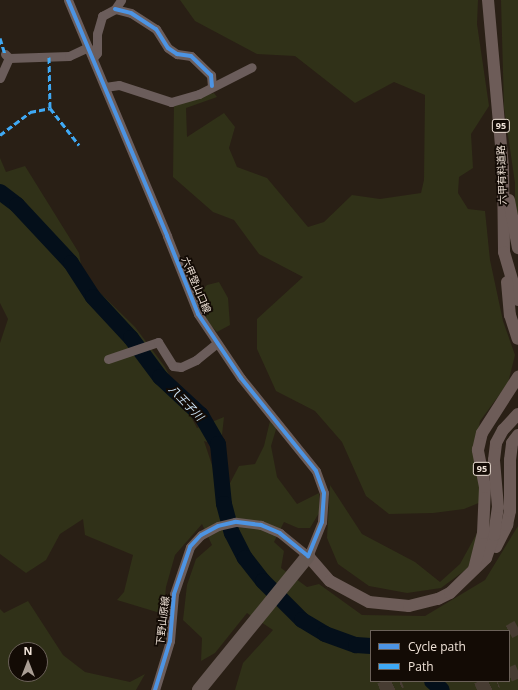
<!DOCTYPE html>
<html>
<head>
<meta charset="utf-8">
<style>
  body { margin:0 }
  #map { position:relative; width:518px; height:690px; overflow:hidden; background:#291f15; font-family:"Open Sans","Noto Sans JP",sans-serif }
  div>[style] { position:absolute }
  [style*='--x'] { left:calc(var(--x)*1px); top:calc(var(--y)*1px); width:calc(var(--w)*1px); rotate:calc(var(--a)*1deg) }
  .green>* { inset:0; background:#303118 }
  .river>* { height:16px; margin:-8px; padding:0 8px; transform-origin:8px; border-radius:8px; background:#040f1a }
  .highway-tunnel>* { height:14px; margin-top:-7px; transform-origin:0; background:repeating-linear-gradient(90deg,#473c32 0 14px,transparent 0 21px) }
  .minor>* { height:9px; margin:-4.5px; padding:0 4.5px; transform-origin:4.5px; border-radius:4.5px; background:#6b5d5b }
  .major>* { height:12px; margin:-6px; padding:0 6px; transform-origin:6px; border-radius:6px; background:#6d5c58 }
  .highway>* { height:14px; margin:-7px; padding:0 7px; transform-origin:7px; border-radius:7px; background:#675954 }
  .quiet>* { height:3px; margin-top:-1.5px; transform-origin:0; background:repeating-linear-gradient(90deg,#3fa9f5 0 6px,transparent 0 9px) }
  .cycleway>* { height:4px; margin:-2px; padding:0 2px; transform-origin:2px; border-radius:2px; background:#4d94e3 }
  span { translate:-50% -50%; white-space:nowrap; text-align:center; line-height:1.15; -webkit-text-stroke:3.5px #130b05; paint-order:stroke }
  .shield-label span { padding:1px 3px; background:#130b05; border:1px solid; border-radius:3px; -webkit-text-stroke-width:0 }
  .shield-label { font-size:9px; color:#f0e3d8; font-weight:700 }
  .street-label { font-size:10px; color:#f0e3d8 }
  .water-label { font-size:11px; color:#cee6fa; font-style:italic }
  .legend { position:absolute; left:370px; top:630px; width:140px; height:52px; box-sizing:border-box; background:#130b05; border:1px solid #6b6159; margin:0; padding:5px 7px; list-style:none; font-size:12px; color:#f0e3d8 }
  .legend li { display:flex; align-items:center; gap:8px; height:20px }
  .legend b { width:20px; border:1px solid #6b6159 }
  .north { position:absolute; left:8px; top:642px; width:40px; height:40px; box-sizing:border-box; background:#130b05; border:1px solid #6b6159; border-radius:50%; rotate:0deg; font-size:11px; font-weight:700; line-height:16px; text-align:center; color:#f0e3d8 }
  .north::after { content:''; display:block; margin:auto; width:14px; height:18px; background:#aa9e94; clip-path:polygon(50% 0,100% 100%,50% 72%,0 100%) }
</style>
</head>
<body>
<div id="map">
  <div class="green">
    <i style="clip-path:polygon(180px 0,478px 0,477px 24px,489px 106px,471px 134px,473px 168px,459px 177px,458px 193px,468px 209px,485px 211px,490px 260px,503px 321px,515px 355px,508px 383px,480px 421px,475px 449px,481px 502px,464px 509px,433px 513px,389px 514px,366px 496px,342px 442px,315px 411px,276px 391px,257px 349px,257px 319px,303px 277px,259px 254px,234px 220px,213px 212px,173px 177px,174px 103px,214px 93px,217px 97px,186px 108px,187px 137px,224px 113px,235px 127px,229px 148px,237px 167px,267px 178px,308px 227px,324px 222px,352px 195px,380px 199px,421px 193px,424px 180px,425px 95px,394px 82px,355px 103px,295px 56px,257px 54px,195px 21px)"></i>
    <i style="clip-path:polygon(501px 0,518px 0,518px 234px,515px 223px,515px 183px,504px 108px)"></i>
    <i style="clip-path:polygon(evenodd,0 158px,6px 172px,25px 166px,79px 253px,83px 276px,135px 327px,165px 367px,197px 428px,224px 417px,222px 435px,213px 444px,204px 441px,214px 471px,229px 485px,239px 466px,255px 464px,264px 446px,270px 421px,277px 426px,271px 446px,277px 477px,297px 504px,319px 493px,319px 513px,310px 528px,298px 528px,284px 522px,274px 542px,284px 551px,281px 568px,307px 587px,319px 584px,362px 615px,425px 616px,485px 580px,518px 526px,518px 690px,235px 690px,243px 663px,273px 630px,247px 613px,215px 653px,201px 661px,202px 638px,183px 620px,187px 585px,196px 559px,212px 545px,202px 524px,175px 555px,166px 587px,164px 607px,160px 613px,117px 600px,124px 592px,133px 555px,85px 535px,83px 519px,60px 534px,46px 560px,26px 573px,0 554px,0 343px,8px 319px,0 303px,0 158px,371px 631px,509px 631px,509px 681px,371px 681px,371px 631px)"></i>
    <i style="clip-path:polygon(219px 282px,228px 298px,230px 325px,217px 332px,204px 318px,195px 298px,207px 285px)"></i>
    <i style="clip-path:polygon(330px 485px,362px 534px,415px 562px,440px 582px,460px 564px,477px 533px,479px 537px,468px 568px,441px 588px,407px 593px,369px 586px,338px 564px,327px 538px)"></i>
    <i style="clip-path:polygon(evenodd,28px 601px,63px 655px,85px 672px,130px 682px,145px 674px,136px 690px,0 690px,0 609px,4px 613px,28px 601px,16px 650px,40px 650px,40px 674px,16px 674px,16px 650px)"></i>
  </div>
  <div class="river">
    <i style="--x:0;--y:192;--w:21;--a:37"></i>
    <i style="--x:17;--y:205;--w:79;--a:47"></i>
    <i style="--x:71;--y:263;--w:40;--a:57.1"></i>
    <i style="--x:93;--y:297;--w:56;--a:47.2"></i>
    <i style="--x:131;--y:338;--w:49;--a:53.4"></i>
    <i style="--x:160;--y:377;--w:56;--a:42.8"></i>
    <i style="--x:201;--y:415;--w:34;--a:60"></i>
    <i style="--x:218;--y:444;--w:60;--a:84.3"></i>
    <i style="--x:224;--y:504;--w:30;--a:75"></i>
    <i style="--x:232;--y:533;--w:28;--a:63"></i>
    <i style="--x:245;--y:558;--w:29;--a:52"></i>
    <i style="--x:263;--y:581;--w:55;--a:45"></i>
    <i style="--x:302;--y:620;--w:27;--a:31"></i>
    <i style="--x:325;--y:634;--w:33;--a:20"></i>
    <i style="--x:356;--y:645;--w:15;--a:4"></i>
    <i style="--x:432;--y:681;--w:13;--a:42"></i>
  </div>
  <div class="highway-tunnel">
    <i style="--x:509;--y:632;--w:10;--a:-29"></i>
    <i style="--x:509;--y:675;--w:10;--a:-24"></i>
    <i style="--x:380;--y:690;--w:23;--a:-23"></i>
    <i style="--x:477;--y:690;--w:22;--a:-24"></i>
  </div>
  <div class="minor">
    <i style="--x:68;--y:0;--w:256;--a:67.2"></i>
    <i style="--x:167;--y:236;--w:84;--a:68.3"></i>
    <i style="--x:198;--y:314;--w:77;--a:56.1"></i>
    <i style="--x:241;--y:378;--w:119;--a:51.1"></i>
    <i style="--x:316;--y:471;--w:23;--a:70"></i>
    <i style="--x:324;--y:493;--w:29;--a:94"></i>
    <i style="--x:322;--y:522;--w:37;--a:112"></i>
    <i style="--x:308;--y:556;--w:36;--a:-141"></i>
    <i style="--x:280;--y:533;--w:21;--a:-157"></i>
    <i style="--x:261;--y:525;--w:26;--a:-173"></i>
    <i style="--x:235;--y:522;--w:17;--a:167"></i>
    <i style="--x:218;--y:526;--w:19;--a:152"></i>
    <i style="--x:201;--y:535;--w:16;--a:133"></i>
    <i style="--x:190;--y:547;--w:50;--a:108.8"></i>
    <i style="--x:174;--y:594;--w:47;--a:94.9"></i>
    <i style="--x:170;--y:641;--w:51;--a:107"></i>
    <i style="--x:115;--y:9;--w:16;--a:14"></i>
    <i style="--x:131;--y:13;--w:30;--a:33"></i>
    <i style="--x:156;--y:29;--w:22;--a:58"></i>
    <i style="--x:168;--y:48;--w:11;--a:34"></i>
    <i style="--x:177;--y:54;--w:14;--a:8"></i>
    <i style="--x:191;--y:56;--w:28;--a:44"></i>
    <i style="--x:211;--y:75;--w:11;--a:85"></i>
    <i style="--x:5;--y:54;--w:6;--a:45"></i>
    <i style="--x:9;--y:58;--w:60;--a:-1.9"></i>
    <i style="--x:69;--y:56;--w:21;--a:-25"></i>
    <i style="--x:93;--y:58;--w:6;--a:-51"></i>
    <i style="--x:97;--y:53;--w:19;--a:-90"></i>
    <i style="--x:97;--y:34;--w:19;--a:-74"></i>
    <i style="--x:102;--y:16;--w:15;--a:-28"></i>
    <i style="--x:115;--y:9;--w:11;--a:-56"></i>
    <i style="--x:0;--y:78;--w:22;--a:-66"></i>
    <i style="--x:105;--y:87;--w:14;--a:-8"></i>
    <i style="--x:119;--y:85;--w:55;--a:18.1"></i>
    <i style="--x:171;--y:102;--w:29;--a:-16"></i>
    <i style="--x:199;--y:94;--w:59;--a:-27"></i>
    <i style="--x:108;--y:359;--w:53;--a:-18.8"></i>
    <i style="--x:158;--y:342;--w:28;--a:58"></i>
    <i style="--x:173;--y:366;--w:8;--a:7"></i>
    <i style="--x:181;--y:367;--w:17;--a:-25"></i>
    <i style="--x:196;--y:360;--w:27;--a:-39"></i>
  </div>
  <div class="major">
    <i style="--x:488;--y:0;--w:168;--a:84.9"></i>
    <i style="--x:503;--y:167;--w:85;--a:89.3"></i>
    <i style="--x:504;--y:252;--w:50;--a:73.7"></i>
    <i style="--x:509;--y:200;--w:49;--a:79.4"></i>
    <i style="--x:507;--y:282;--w:33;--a:85"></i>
    <i style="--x:510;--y:315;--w:25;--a:72"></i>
    <i style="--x:496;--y:547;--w:25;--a:-63"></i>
    <i style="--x:507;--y:525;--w:14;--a:-78"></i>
    <i style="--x:510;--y:511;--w:51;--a:-90"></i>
    <i style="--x:510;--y:460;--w:17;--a:-83"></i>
    <i style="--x:512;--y:443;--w:10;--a:-53"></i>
    <i style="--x:308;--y:556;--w:33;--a:49"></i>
    <i style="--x:330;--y:581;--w:44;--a:28.3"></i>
    <i style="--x:369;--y:602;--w:40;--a:5.7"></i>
    <i style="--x:409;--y:606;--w:30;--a:-14"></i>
    <i style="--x:438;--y:599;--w:13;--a:-27"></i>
    <i style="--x:450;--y:593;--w:50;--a:-44.2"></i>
    <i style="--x:486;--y:558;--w:24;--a:-71"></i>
    <i style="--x:494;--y:535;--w:28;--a:-82"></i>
    <i style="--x:498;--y:507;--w:47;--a:-94.9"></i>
    <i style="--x:494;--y:460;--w:17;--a:-83"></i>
    <i style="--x:496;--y:443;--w:15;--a:-62"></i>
    <i style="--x:503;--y:430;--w:22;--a:-47"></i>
    <i style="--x:474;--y:569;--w:37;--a:-76"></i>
    <i style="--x:483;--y:533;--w:46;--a:-87.5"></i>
    <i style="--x:485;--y:487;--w:38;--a:-101"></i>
    <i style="--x:478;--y:450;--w:17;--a:-77"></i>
    <i style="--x:482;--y:433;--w:67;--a:-57.3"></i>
  </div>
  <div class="highway">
    <i style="--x:199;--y:690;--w:173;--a:-50.9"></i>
  </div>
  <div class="quiet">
    <i style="--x:0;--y:38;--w:17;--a:73"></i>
    <i style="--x:49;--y:57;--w:51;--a:88.9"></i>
    <i style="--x:50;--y:108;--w:47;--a:51.9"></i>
    <i style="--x:0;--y:135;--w:38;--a:-37"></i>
    <i style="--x:30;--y:112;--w:20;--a:-11"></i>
  </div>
  <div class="cycleway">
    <i style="--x:68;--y:0;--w:256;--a:67.2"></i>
    <i style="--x:167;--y:236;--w:84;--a:68.3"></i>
    <i style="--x:198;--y:314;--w:77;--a:56.1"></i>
    <i style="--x:241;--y:378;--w:119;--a:51.1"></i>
    <i style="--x:316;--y:471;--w:23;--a:70"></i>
    <i style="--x:324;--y:493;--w:29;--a:94"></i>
    <i style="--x:322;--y:522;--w:37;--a:112"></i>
    <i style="--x:308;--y:556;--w:36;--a:-141"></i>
    <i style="--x:280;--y:533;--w:21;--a:-157"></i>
    <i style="--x:261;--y:525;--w:26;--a:-173"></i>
    <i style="--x:235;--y:522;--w:17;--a:167"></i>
    <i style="--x:218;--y:526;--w:19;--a:152"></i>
    <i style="--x:201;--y:535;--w:16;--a:133"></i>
    <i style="--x:190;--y:547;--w:50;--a:108.8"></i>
    <i style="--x:174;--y:594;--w:47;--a:94.9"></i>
    <i style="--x:170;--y:641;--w:51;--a:107"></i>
    <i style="--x:115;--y:9;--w:16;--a:14"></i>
    <i style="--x:131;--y:13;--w:30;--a:33"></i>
    <i style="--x:156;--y:29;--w:22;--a:58"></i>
    <i style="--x:168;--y:48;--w:11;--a:34"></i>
    <i style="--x:177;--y:54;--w:14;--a:8"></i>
    <i style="--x:191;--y:56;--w:28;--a:44"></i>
    <i style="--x:211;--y:75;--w:11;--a:85"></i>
  </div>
  <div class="shield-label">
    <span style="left:501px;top:126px">95</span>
    <span style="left:482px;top:469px">95</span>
  </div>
  <div class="street-label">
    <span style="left:502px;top:175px;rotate:-92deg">六甲有料道路</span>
    <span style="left:196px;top:285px;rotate:67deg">六甲登山口線</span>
    <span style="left:163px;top:621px;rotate:-83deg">下野山原線</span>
  </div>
  <div class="water-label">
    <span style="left:186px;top:403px;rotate:46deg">八王子川</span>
  </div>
  <ul class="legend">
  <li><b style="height:5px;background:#4d94e3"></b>Cycle path</li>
  <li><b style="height:5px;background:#3fa9f5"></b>Path</li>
  </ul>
  <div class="north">N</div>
</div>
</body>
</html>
